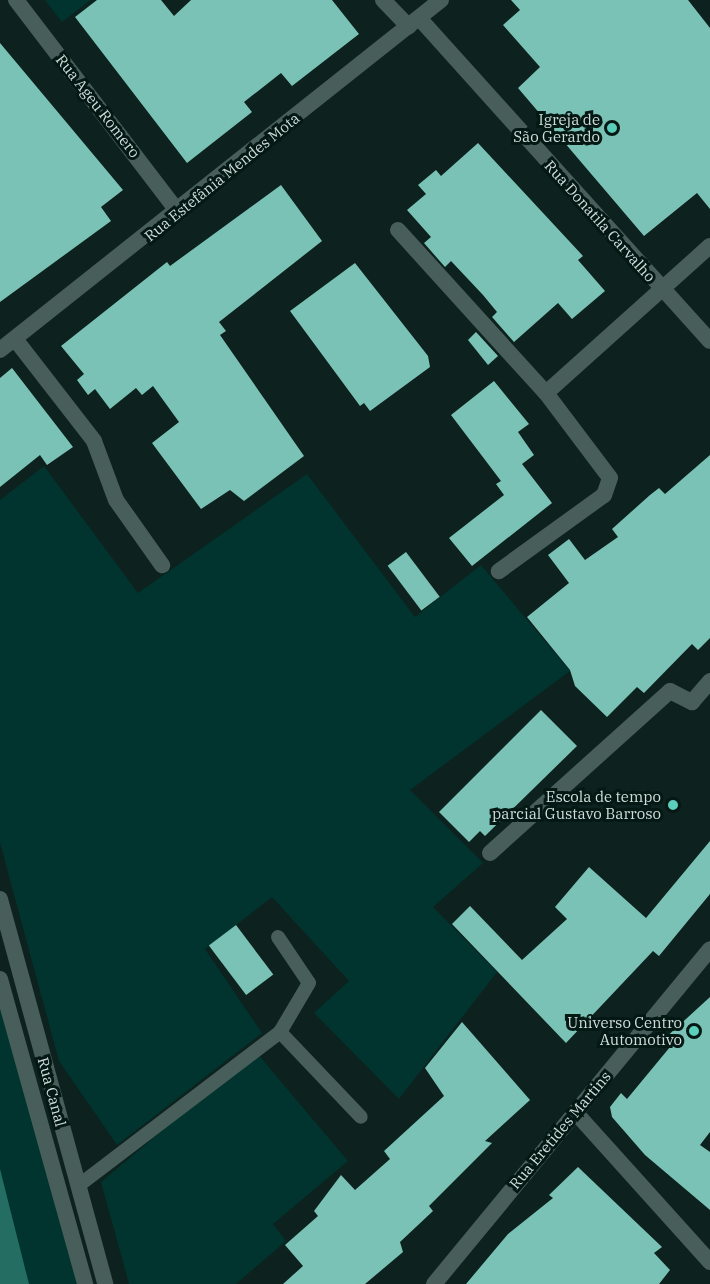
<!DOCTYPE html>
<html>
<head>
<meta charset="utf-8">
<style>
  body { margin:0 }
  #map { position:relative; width:710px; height:1284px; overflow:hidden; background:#0d211e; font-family:"IBM Plex Serif",serif }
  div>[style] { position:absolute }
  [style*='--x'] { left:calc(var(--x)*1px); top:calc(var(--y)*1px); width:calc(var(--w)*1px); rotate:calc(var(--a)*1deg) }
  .green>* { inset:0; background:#01342e }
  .water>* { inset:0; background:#236d62 }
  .building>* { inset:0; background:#7bc2b6; transform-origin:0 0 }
  .service>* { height:14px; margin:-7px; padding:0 7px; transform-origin:7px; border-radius:7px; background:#485e5a }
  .pedestrian>* { height:16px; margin:-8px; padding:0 8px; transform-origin:8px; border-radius:8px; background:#485e5a }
  .minor>* { height:16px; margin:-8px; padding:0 8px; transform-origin:8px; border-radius:8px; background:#485e5a }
  .dots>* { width:16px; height:16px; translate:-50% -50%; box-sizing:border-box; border:3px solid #041814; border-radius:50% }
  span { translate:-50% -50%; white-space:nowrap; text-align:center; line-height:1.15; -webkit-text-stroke:6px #041814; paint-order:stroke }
  .street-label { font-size:15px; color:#d0ddda }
  .poi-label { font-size:15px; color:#d0ddda }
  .right { translate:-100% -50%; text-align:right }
</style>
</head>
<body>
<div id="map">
  <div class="green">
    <i style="clip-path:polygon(45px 0,91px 0,62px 22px)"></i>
    <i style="clip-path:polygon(44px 466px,138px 593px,307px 474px,415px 617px,481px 565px,570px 671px,410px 790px,483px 863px,433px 907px,497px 972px,399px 1099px,314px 1013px,349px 981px,272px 897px,205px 949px,262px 1033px,117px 1145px,59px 1061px,0 843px,0 500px)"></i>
    <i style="clip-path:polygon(0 979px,85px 1284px,0 1284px)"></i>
    <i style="clip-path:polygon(256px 1052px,348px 1161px,273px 1224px,286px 1241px,236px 1284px,129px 1284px,101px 1182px)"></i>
  </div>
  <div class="water">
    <i style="clip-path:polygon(0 1169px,29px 1284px,0 1284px)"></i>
  </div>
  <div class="building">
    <i style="clip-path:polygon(97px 0,161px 0,174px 16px,191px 0,332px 0,359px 34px,292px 86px,281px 73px,244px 102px,252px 112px,187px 163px,75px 17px)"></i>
    <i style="clip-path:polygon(511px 0,688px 0,710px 28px,710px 209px,697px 193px,644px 236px,518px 88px,540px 67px,503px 25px,520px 10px)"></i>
    <i style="clip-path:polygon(0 43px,123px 190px,101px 207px,111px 221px,0 302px)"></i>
    <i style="clip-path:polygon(478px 143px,583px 256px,578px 260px,605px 291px,572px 319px,558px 303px,514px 342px,492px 317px,497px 312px,483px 295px,451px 261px,445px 267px,424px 243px,431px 237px,407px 210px,426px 194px,418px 185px,436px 170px,441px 176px)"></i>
    <i style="clip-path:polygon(281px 185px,322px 241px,219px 322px,226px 331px,220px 335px,304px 456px,244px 501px,230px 490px,201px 509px,152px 443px,179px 422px,153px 386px,142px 395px,136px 388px,110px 409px,95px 389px,88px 395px,77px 380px,84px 374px,61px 346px,167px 262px,170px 266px)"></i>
    <i style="clip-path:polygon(355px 263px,428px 356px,430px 367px,370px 411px,364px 403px,360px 406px,290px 311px)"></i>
    <i style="clip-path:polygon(476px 332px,498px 356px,488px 365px,468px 340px)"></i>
    <i style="clip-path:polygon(12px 368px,73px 447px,47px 465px,40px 455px,0 487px,0 378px)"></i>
    <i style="clip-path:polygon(494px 381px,529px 424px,518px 432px,534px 455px,522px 464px,552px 503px,472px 566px,449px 538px,504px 495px,496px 484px,501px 481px,451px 415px)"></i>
    <i style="clip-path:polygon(710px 455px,710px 638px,698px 650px,692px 644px,644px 693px,637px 687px,607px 717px,575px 686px,570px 670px,527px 617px,569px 583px,548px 555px,569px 539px,585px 560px,618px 537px,612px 529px,650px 495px,659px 488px,665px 494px)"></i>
    <i style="left:406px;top:552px;width:56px;height:23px;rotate:53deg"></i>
    <i style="clip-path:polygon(541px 710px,577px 746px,485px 836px,480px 831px,469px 842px,439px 812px)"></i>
    <i style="clip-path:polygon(710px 841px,710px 894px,659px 956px,653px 951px,566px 1043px,452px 924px,470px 906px,522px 960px,567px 919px,555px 907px,589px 867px,646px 918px)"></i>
    <i style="left:236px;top:925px;width:62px;height:34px;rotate:53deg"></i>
    <i style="clip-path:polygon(710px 997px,710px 1132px,700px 1145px,710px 1152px,710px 1210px,645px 1155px,612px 1117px,610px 1107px,621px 1093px,627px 1099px,670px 1047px,662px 1041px)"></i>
    <i style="clip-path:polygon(462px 1022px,530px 1100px,485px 1141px,492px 1143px,429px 1206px,433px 1211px,400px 1242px,403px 1252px,365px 1284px,283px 1284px,303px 1266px,285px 1245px,318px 1216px,314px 1211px,341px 1175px,355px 1190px,390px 1159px,384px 1151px,444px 1096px,425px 1068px)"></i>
    <i style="clip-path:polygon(578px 1167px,662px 1247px,654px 1253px,670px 1270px,659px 1284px,466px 1284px,508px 1234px,553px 1198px,549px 1195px)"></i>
  </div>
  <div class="service">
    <i style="--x:278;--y:937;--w:55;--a:56"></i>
    <i style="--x:309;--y:983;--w:57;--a:120.6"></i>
    <i style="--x:78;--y:1186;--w:254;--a:-37.3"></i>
    <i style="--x:280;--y:1032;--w:117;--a:46.4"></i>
  </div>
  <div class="pedestrian">
    <i style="--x:0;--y:979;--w:317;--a:74.4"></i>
  </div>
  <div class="minor">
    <i style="--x:16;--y:0;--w:268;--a:52.6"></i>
    <i style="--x:383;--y:0;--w:37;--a:46"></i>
    <i style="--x:420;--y:19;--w:433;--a:48"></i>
    <i style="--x:398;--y:230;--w:220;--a:47.8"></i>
    <i style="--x:546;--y:393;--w:106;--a:53"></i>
    <i style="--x:610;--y:478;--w:18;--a:109"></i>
    <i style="--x:604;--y:495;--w:130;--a:144.1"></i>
    <i style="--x:15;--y:339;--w:129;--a:52.2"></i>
    <i style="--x:94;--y:441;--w:63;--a:69.6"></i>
    <i style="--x:116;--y:500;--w:80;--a:54.7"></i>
    <i style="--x:0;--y:350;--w:563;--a:-38.44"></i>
    <i style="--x:546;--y:393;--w:220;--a:-41.9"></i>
    <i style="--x:490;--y:853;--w:242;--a:-42"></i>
    <i style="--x:670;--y:691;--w:25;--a:27"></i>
    <i style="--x:692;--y:702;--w:28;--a:-49"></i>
    <i style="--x:0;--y:899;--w:399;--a:74.7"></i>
    <i style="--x:575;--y:1112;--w:202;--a:48"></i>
    <i style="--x:434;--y:1284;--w:434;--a:-50.5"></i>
  </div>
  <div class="dots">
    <i style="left:612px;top:128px;background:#5bcebc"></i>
    <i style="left:673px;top:805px;background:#5bcebc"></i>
    <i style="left:694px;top:1031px;background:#5bcebc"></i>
  </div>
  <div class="street-label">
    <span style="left:98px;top:106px;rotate:52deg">Rua Ageu Romero</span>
    <span style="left:222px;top:177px;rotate:-39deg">Rua Estefânia Mendes Mota</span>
    <span style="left:600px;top:221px;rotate:48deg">Rua Donatila Carvalho</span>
    <span style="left:52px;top:1092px;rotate:75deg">Rua Canal</span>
    <span style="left:560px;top:1130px;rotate:-50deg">Rua Eretides Martins</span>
  </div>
  <div class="poi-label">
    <span class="right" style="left:600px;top:128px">Igreja de<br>São Gerardo</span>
    <span class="right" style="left:661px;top:805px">Escola de tempo<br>parcial Gustavo Barroso</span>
    <span class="right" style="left:682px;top:1031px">Universo Centro<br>Automotivo</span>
  </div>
</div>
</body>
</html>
